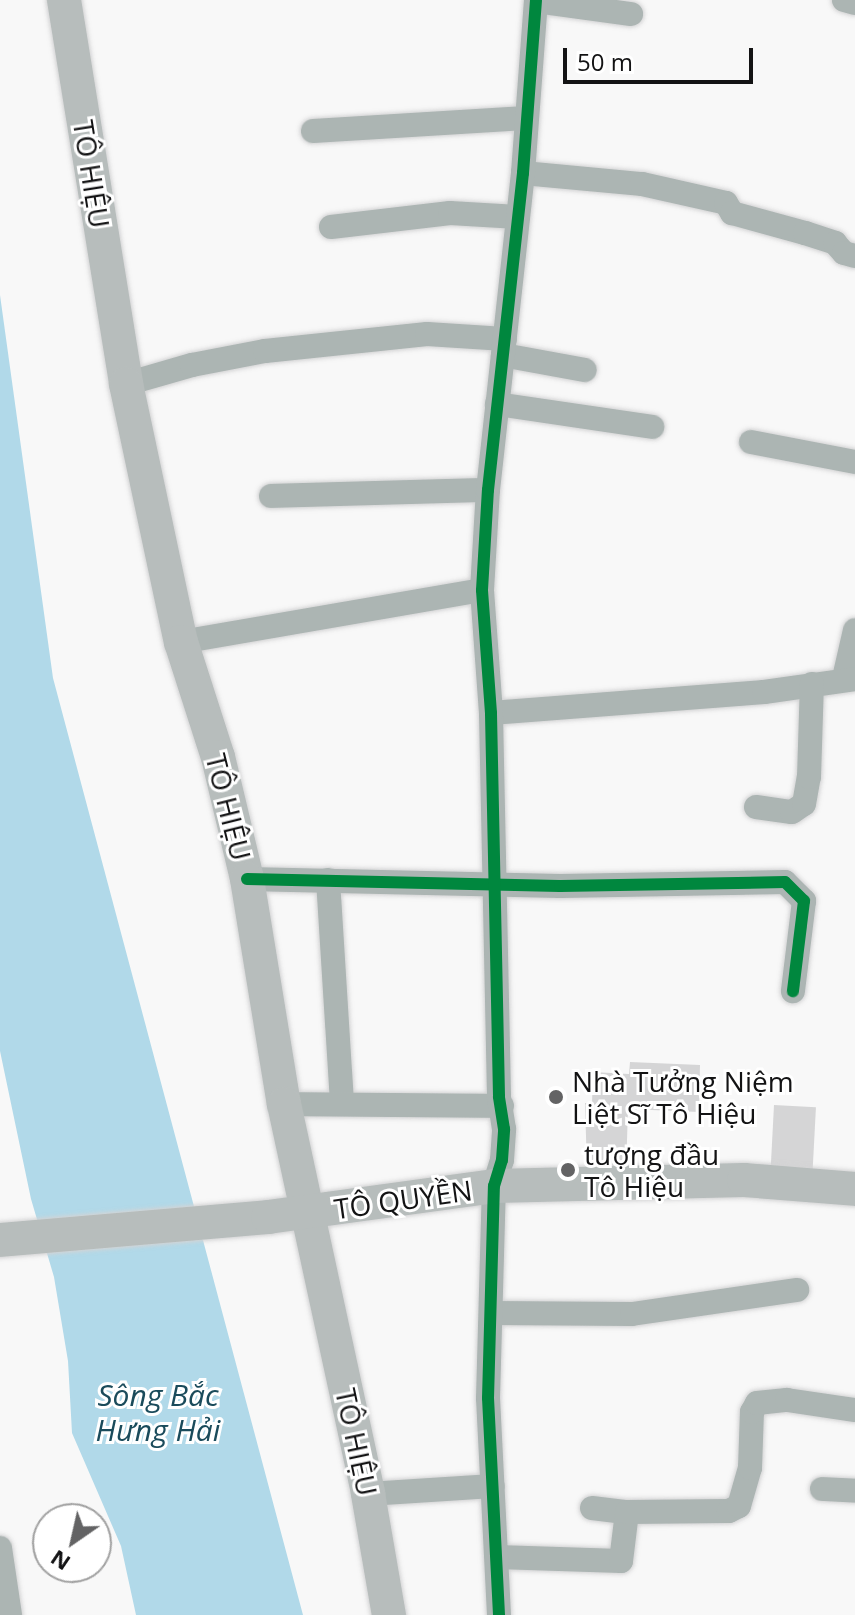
<!DOCTYPE html>
<html>
<head>
<meta charset="utf-8">
<style>
  body { margin:0 }
  #map { position:relative; width:855px; height:1615px; overflow:hidden; background:#f8f8f8; font-family:"Open Sans",sans-serif }
  div>[style] { position:absolute }
  [style*='--x'] { left:calc(var(--x)*1px); top:calc(var(--y)*1px); width:calc(var(--w)*1px); rotate:calc(var(--a)*1deg) }
  .water>* { inset:0; background:#b1d9e9 }
  .building>* { inset:0; background:#d5d5d6; transform-origin:0 0 }
  .roads { filter:drop-shadow(0 0 2px #d3d3d4) drop-shadow(0 0 2px #d3d3d4) }
  .street>* { height:24px; margin:-12px; padding:0 12px; transform-origin:12px; border-radius:12px; background:#acb5b3 }
  .secondary>* { height:34px; margin:-17px; padding:0 17px; transform-origin:17px; border-radius:17px; background:#b7bdbc }
  .cycleway>* { height:12px; margin:-6px; padding:0 6px; transform-origin:6px; border-radius:6px; background:#00873e }
  .dots>* { width:22px; height:22px; translate:-50% -50%; box-sizing:border-box; border:4px solid #fff; border-radius:50% }
  span { translate:-50% -50%; white-space:nowrap; text-align:center; line-height:1.15; -webkit-text-stroke:6px #fff; paint-order:stroke }
  .street-label { font-size:28px; color:#131314 }
  .poi-label { font-size:28px; color:#131314 }
  .left { translate:0 -50%; text-align:left }
  .water-label { font-size:30px; color:#1a4b5b; font-style:italic }
  .north { position:absolute; left:32px; top:1503px; width:80px; height:80px; box-sizing:border-box; background:#fff; border:2px solid #a1a1a1; border-radius:50%; rotate:214deg; font-size:22px; font-weight:700; line-height:32px; text-align:center; color:#131314 }
  .north::after { content:''; display:block; margin:auto; width:28px; height:36px; background:#636364; clip-path:polygon(50% 0,100% 100%,50% 72%,0 100%) }
  .scale { position:absolute; left:563px; top:48px; width:190px; height:36px; box-sizing:border-box; border:4px solid #131314; border-top:0; padding-left:10px; font-size:24px; line-height:28px; white-space:nowrap; color:#131314; -webkit-text-stroke:6px #fff; paint-order:stroke }
</style>
</head>
<body>
<div id="map">
  <div class="water">
    <i style="clip-path:polygon(0 295px,53px 678px,303px 1615px,136px 1615px,121px 1546px,72px 1433px,68px 1361px,54px 1277px,31px 1199px,0 1051px)"></i>
  </div>
  <div class="building">
    <i style="clip-path:polygon(630px 1062px,700px 1065px,699px 1112px,628px 1109px,626px 1172px,587px 1170px,585px 1103px,592px 1103px,593px 1072px,629px 1074px)"></i>
    <i style="left:774px;top:1105px;width:42px;height:67px;rotate:3deg"></i>
  </div>
  <div class="roads">
    <div class="street">
      <i style="--x:844;--y:0;--w:11;--a:15"></i>
      <i style="--x:536;--y:1;--w:96;--a:7.8"></i>
      <i style="--x:313;--y:131;--w:213;--a:-3.5"></i>
      <i style="--x:523;--y:173;--w:120;--a:5.3"></i>
      <i style="--x:642;--y:184;--w:86;--a:12.7"></i>
      <i style="--x:726;--y:203;--w:12;--a:59"></i>
      <i style="--x:732;--y:213;--w:76;--a:15.3"></i>
      <i style="--x:805;--y:233;--w:32;--a:18"></i>
      <i style="--x:835;--y:243;--w:13;--a:48"></i>
      <i style="--x:844;--y:253;--w:11;--a:15"></i>
      <i style="--x:331;--y:227;--w:120;--a:-6.7"></i>
      <i style="--x:450;--y:213;--w:68;--a:3.4"></i>
      <i style="--x:503;--y:355;--w:83;--a:10.4"></i>
      <i style="--x:126;--y:384;--w:69;--a:-16.1"></i>
      <i style="--x:192;--y:365;--w:74;--a:-10.9"></i>
      <i style="--x:265;--y:351;--w:163;--a:-6"></i>
      <i style="--x:427;--y:334;--w:78;--a:3.7"></i>
      <i style="--x:497;--y:404;--w:157;--a:8.4"></i>
      <i style="--x:751;--y:442;--w:106;--a:10.9"></i>
      <i style="--x:271;--y:496;--w:217;--a:-1.6"></i>
      <i style="--x:181;--y:642;--w:305;--a:-9.8"></i>
      <i style="--x:844;--y:678;--w:49;--a:-77.1"></i>
      <i style="--x:491;--y:713;--w:274;--a:-4.4"></i>
      <i style="--x:764;--y:692;--w:92;--a:-8.1"></i>
      <i style="--x:756;--y:807;--w:36;--a:8"></i>
      <i style="--x:792;--y:812;--w:14;--a:-34"></i>
      <i style="--x:804;--y:804;--w:27;--a:-80"></i>
      <i style="--x:809;--y:777;--w:93;--a:-88.2"></i>
      <i style="--x:247;--y:879;--w:313;--a:1.3"></i>
      <i style="--x:560;--y:886;--w:225;--a:-1"></i>
      <i style="--x:785;--y:882;--w:27;--a:45"></i>
      <i style="--x:804;--y:901;--w:91;--a:97"></i>
      <i style="--x:328;--y:880;--w:224;--a:86.4"></i>
      <i style="--x:284;--y:1104;--w:218;--a:0.5"></i>
      <i style="--x:491;--y:1313;--w:141;--a:0.4"></i>
      <i style="--x:632;--y:1314;--w:167;--a:-8.3"></i>
      <i style="--x:822;--y:1489;--w:33;--a:3"></i>
      <i style="--x:368;--y:1494;--w:125;--a:-3.7"></i>
      <i style="--x:592;--y:1508;--w:35;--a:7"></i>
      <i style="--x:0;--y:1548;--w:68;--a:81.5"></i>
      <i style="--x:497;--y:1557;--w:124;--a:1.8"></i>
      <i style="--x:621;--y:1561;--w:49;--a:-83"></i>
      <i style="--x:627;--y:1512;--w:102;--a:-0.6"></i>
      <i style="--x:729;--y:1511;--w:11;--a:-27"></i>
      <i style="--x:739;--y:1506;--w:40;--a:-74"></i>
      <i style="--x:750;--y:1468;--w:56;--a:-88"></i>
      <i style="--x:752;--y:1412;--w:10;--a:-61"></i>
      <i style="--x:757;--y:1403;--w:30;--a:-6"></i>
      <i style="--x:787;--y:1400;--w:69;--a:8.4"></i>
      <i style="--x:499;--y:1615;--w:217;--a:-92.9"></i>
      <i style="--x:488;--y:1398;--w:212;--a:-88.4"></i>
      <i style="--x:494;--y:1186;--w:27;--a:-73"></i>
      <i style="--x:502;--y:1160;--w:31;--a:-86"></i>
      <i style="--x:504;--y:1129;--w:33;--a:-99"></i>
      <i style="--x:499;--y:1096;--w:383;--a:-91.2"></i>
      <i style="--x:491;--y:713;--w:123;--a:-94.2"></i>
      <i style="--x:482;--y:590;--w:100;--a:-86.6"></i>
      <i style="--x:488;--y:490;--w:319;--a:-83.7"></i>
      <i style="--x:523;--y:173;--w:173;--a:-85.7"></i>
    </div>
    <div class="secondary">
      <i style="--x:64;--y:0;--w:389;--a:80.8"></i>
      <i style="--x:126;--y:384;--w:264;--a:78"></i>
      <i style="--x:181;--y:642;--w:121;--a:72.2"></i>
      <i style="--x:218;--y:757;--w:125;--a:76.6"></i>
      <i style="--x:247;--y:879;--w:228;--a:80.7"></i>
      <i style="--x:284;--y:1104;--w:399;--a:77.8"></i>
      <i style="--x:368;--y:1494;--w:123;--a:80.2"></i>
      <i style="--x:0;--y:1240;--w:269;--a:-4.9"></i>
      <i style="--x:268;--y:1217;--w:228;--a:-7.8"></i>
      <i style="--x:494;--y:1186;--w:250;--a:-1.4"></i>
      <i style="--x:744;--y:1180;--w:111;--a:4.6"></i>
    </div>
  </div>
  <div class="cycleway">
    <i style="--x:247;--y:879;--w:313;--a:1.3"></i>
    <i style="--x:560;--y:886;--w:225;--a:-1"></i>
    <i style="--x:785;--y:882;--w:27;--a:45"></i>
    <i style="--x:804;--y:901;--w:91;--a:97"></i>
    <i style="--x:499;--y:1615;--w:217;--a:-92.9"></i>
    <i style="--x:488;--y:1398;--w:212;--a:-88.4"></i>
    <i style="--x:494;--y:1186;--w:27;--a:-73"></i>
    <i style="--x:502;--y:1160;--w:31;--a:-86"></i>
    <i style="--x:504;--y:1129;--w:33;--a:-99"></i>
    <i style="--x:499;--y:1096;--w:383;--a:-91.2"></i>
    <i style="--x:491;--y:713;--w:123;--a:-94.2"></i>
    <i style="--x:482;--y:590;--w:100;--a:-86.6"></i>
    <i style="--x:488;--y:490;--w:319;--a:-83.7"></i>
    <i style="--x:523;--y:173;--w:173;--a:-85.7"></i>
  </div>
  <div class="dots">
    <i style="left:556px;top:1097px;background:#636364"></i>
    <i style="left:568px;top:1170px;background:#636364"></i>
  </div>
  <div class="street-label">
    <span style="left:92px;top:174px;rotate:81deg">TÔ HIỆU</span>
    <span style="left:229px;top:807px;rotate:76deg">TÔ HIỆU</span>
    <span style="left:403px;top:1199px;rotate:-8deg">TÔ QUYỀN</span>
    <span style="left:357px;top:1442px;rotate:78deg">TÔ HIỆU</span>
  </div>
  <div class="poi-label">
    <span class="left" style="left:572px;top:1097px">Nhà Tưởng Niệm<br>Liệt Sĩ Tô Hiệu</span>
    <span class="left" style="left:584px;top:1170px">tượng đầu<br>Tô Hiệu</span>
  </div>
  <div class="water-label">
    <span style="left:158px;top:1412px">Sông Bắc<br>Hưng Hải</span>
  </div>
  <div class="north">N</div>
  <div class="scale">50 m</div>
</div>
</body>
</html>
